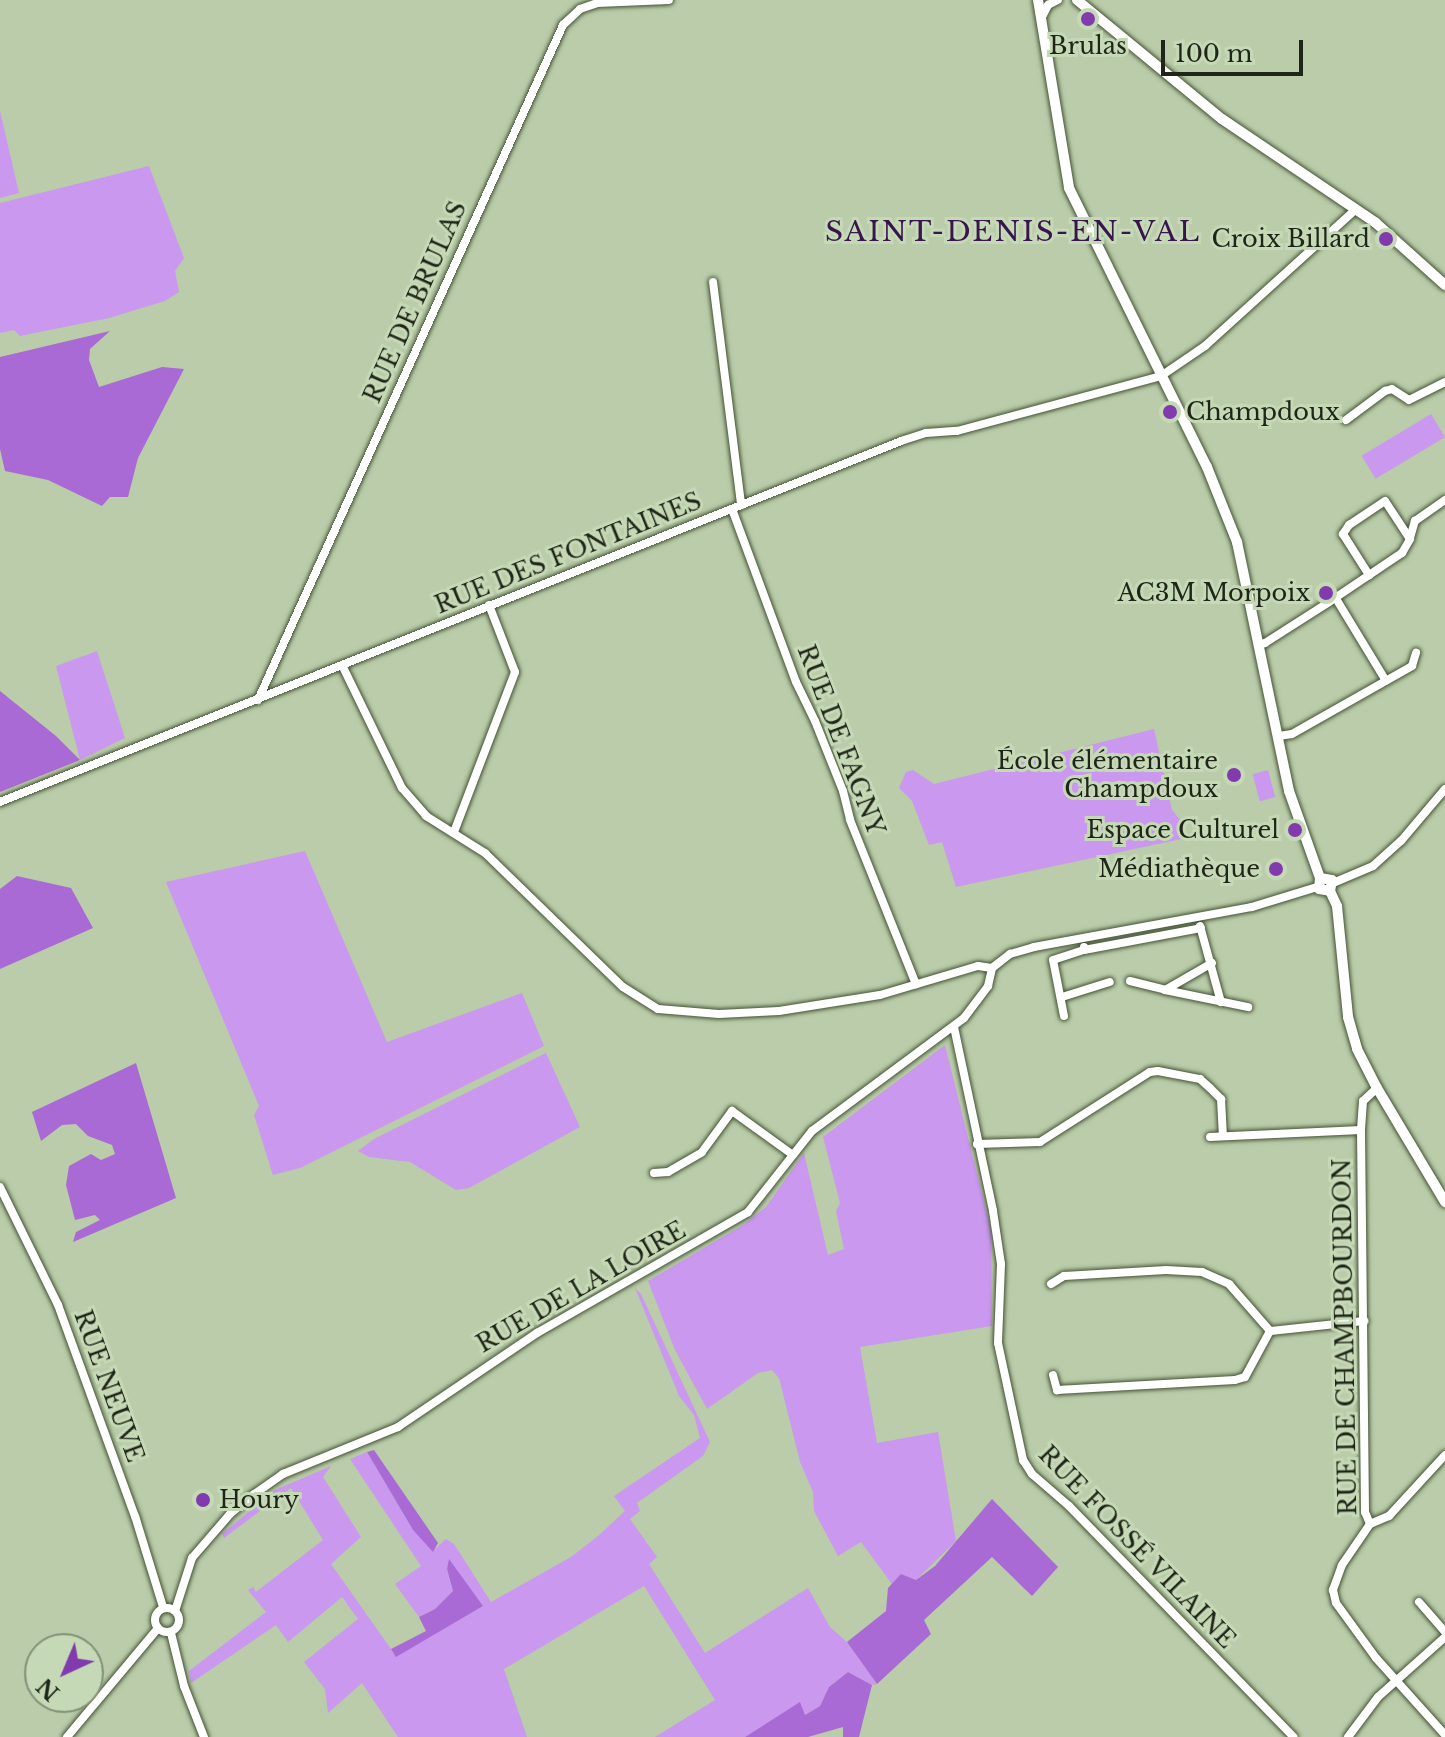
<!DOCTYPE html>
<html>
<head>
<meta charset="utf-8">
<style>
  body { margin:0 }
  #map { position:relative; width:1445px; height:1737px; overflow:hidden; background:#bacca9; font-family:"Libre Baskerville",serif }
  div>[style] { position:absolute }
  [style*='--x'] { left:calc(var(--x)*1px); top:calc(var(--y)*1px); width:calc(var(--w)*1px); rotate:calc(var(--a)*1deg) }
  .green>* { inset:0; background:#ca98ef; transform-origin:0 0 }
  .forest>* { inset:0; background:#aa6ad5 }
  .roads { filter:drop-shadow(0 0 2px #445336) drop-shadow(0 0 2px #445336) }
  .minor>* { height:8px; margin:-4px; padding:0 4px; transform-origin:4px; border-radius:4px; background:#fff }
  .minor>.ring { margin:-4px; padding:0; box-sizing:content-box; background:none; border:8px solid #fff; border-radius:50% }
  .tertiary>* { height:10px; margin:-5px; padding:0 5px; transform-origin:5px; border-radius:5px; background:#fff }
  .dots>* { width:22px; height:22px; translate:-50% -50%; box-sizing:border-box; border:4px solid #c6d9b6; border-radius:50% }
  span { translate:-50% -50%; white-space:nowrap; text-align:center; line-height:1.15; -webkit-text-stroke:6px #c6d9b6; paint-order:stroke }
  .poi-label { font-size:24px; color:#1f2518 }
  .right { translate:-100% -50%; text-align:right }
  .left { translate:0 -50%; text-align:left }
  .street-label { font-size:24px; color:#1f2518 }
  .quarter-label { font-size:28px; color:#38164d; letter-spacing:2px }
  .north { position:absolute; left:24px; top:1633px; width:80px; height:80px; box-sizing:border-box; background:#c6d9b6; border:2px solid #839177; border-radius:50%; rotate:224deg; font-size:22px; font-weight:700; line-height:32px; text-align:center; color:#1f2518 }
  .north::after { content:''; display:block; margin:auto; width:28px; height:36px; background:#823bad; clip-path:polygon(50% 0,100% 100%,50% 72%,0 100%) }
  .scale { position:absolute; left:1161px; top:40px; width:142px; height:36px; box-sizing:border-box; border:4px solid #1f2518; border-top:0; padding-left:10px; font-size:24px; line-height:28px; white-space:nowrap; color:#1f2518; -webkit-text-stroke:6px #c6d9b6; paint-order:stroke }
</style>
</head>
<body>
<div id="map">
  <div class="green">
    <i style="clip-path:polygon(0 111px,19px 193px,0 198px)"></i>
    <i style="clip-path:polygon(149px 166px,184px 258px,175px 271px,179px 292px,165px 301px,109px 318px,20px 336px,14px 330px,0 333px,0 203px)"></i>
    <i style="left:1431px;top:414px;width:27px;height:81px;rotate:59deg"></i>
    <i style="clip-path:polygon(97px 651px,125px 738px,80px 760px,56px 666px)"></i>
    <i style="clip-path:polygon(1154px 729px,1172px 810px,1182px 822px,1186px 838px,956px 887px,942px 842px,929px 845px,912px 801px,899px 788px,906px 772px,913px 770px,934px 784px)"></i>
    <i style="left:1268px;top:770px;width:28px;height:16px;rotate:75deg"></i>
    <i style="clip-path:polygon(305px 851px,387px 1042px,522px 993px,544px 1046px,300px 1168px,273px 1175px,254px 1115px,259px 1106px,166px 882px)"></i>
    <i style="clip-path:polygon(945px 1045px,991px 1230px,992px 1326px,860px 1347px,877px 1443px,938px 1432px,956px 1541px,916px 1580px,901px 1575px,892px 1584px,861px 1542px,838px 1556px,814px 1511px,813px 1492px,800px 1462px,779px 1378px,772px 1370px,758px 1373px,707px 1409px,675px 1350px,648px 1281px,743px 1225px,766px 1207px,804px 1153px,828px 1255px,844px 1249px,836px 1211px,840px 1203px,823px 1137px)"></i>
    <i style="clip-path:polygon(546px 1053px,580px 1127px,469px 1188px,456px 1190px,410px 1162px,369px 1157px,358px 1151px,374px 1139px)"></i>
    <i style="clip-path:polygon(635px 1288px,641px 1294px,710px 1442px,703px 1456px,637px 1503px,640px 1511px,630px 1519px,657px 1557px,649px 1564px,705px 1653px,808px 1588px,830px 1627px,847px 1642px,877px 1684px,872px 1685px,848px 1672px,829px 1687px,820px 1706px,805px 1715px,800px 1703px,745px 1737px,655px 1737px,715px 1700px,644px 1586px,504px 1669px,527px 1737px,398px 1737px,362px 1683px,328px 1713px,325px 1689px,304px 1662px,358px 1619px,342px 1597px,288px 1642px,276px 1625px,191px 1683px,189px 1671px,266px 1612px,248px 1590px,253px 1587px,256px 1592px,323px 1540px,291px 1488px,224px 1538px,222px 1534px,275px 1490px,331px 1466px,323px 1477px,361px 1537px,331px 1564px,396px 1656px,483px 1606px,447px 1569px,453px 1591px,435px 1609px,419px 1617px,395px 1584px,421px 1566px,350px 1459px,367px 1452px,413px 1530px,433px 1551px,446px 1539px,454px 1544px,491px 1602px,571px 1557px,598px 1536px,625px 1511px,614px 1496px,700px 1438px,694px 1415px,679px 1396px)"></i>
  </div>
  <div class="forest">
    <i style="clip-path:polygon(110px 331px,90px 349px,89px 360px,99px 387px,162px 367px,184px 369px,138px 458px,128px 497px,110px 497px,102px 506px,48px 480px,5px 471px,0 449px,0 357px)"></i>
    <i style="clip-path:polygon(0 691px,56px 736px,80px 760px,0 792px)"></i>
    <i style="clip-path:polygon(17px 876px,71px 888px,93px 928px,0 969px,0 889px)"></i>
    <i style="clip-path:polygon(136px 1063px,176px 1198px,73px 1242px,76px 1232px,100px 1220px,95px 1215px,75px 1220px,66px 1185px,69px 1166px,91px 1154px,101px 1160px,115px 1154px,112px 1145px,88px 1136px,76px 1124px,62px 1125px,41px 1141px,32px 1112px)"></i>
    <i style="clip-path:polygon(374px 1450px,438px 1543px,433px 1552px,413px 1530px,367px 1452px)"></i>
    <i style="clip-path:polygon(992px 1499px,1058px 1567px,1032px 1596px,992px 1557px,924px 1620px,931px 1634px,877px 1684px,847px 1642px,886px 1611px,888px 1588px,901px 1574px,916px 1580px,935px 1566px)"></i>
    <i style="clip-path:polygon(449px 1559px,483px 1606px,396px 1657px,391px 1649px,426px 1631px,419px 1617px,435px 1609px,453px 1591px,447px 1569px)"></i>
    <i style="clip-path:polygon(848px 1672px,872px 1685px,859px 1737px,843px 1737px,843px 1727px,808px 1737px,745px 1737px,800px 1702px,805px 1715px,820px 1706px,829px 1687px)"></i>
  </div>
  <div class="roads">
    <div class="minor">
      <i style="--x:1041;--y:19;--w:16;--a:-63"></i>
      <i style="--x:1048;--y:5;--w:11;--a:-27"></i>
      <i style="--x:713;--y:282;--w:225;--a:82.8"></i>
      <i style="--x:1346;--y:420;--w:49;--a:-36.6"></i>
      <i style="--x:1385;--y:391;--w:7;--a:-16"></i>
      <i style="--x:1392;--y:389;--w:20;--a:33"></i>
      <i style="--x:1409;--y:400;--w:40;--a:-26.6"></i>
      <i style="--x:732;--y:509;--w:184;--a:69.7"></i>
      <i style="--x:796;--y:682;--w:43;--a:64"></i>
      <i style="--x:815;--y:721;--w:75;--a:68.2"></i>
      <i style="--x:843;--y:791;--w:30;--a:76"></i>
      <i style="--x:850;--y:820;--w:177;--a:68.1"></i>
      <i style="--x:1410;--y:538;--w:18;--a:-74"></i>
      <i style="--x:1415;--y:521;--w:37;--a:-35"></i>
      <i style="--x:1335;--y:597;--w:98;--a:58.7"></i>
      <i style="--x:1261;--y:644;--w:4;--a:-14"></i>
      <i style="--x:1265;--y:643;--w:76;--a:-32.6"></i>
      <i style="--x:1329;--y:602;--w:88;--a:-33.9"></i>
      <i style="--x:1402;--y:553;--w:16;--a:-60"></i>
      <i style="--x:1410;--y:539;--w:45;--a:-123.3"></i>
      <i style="--x:1385;--y:501;--w:43;--a:146.3"></i>
      <i style="--x:1349;--y:525;--w:11;--a:124"></i>
      <i style="--x:1343;--y:534;--w:49;--a:57.6"></i>
      <i style="--x:342;--y:665;--w:137;--a:64"></i>
      <i style="--x:402;--y:788;--w:37;--a:49"></i>
      <i style="--x:426;--y:816;--w:70;--a:32.1"></i>
      <i style="--x:485;--y:853;--w:192;--a:44.2"></i>
      <i style="--x:623;--y:987;--w:41;--a:32.2"></i>
      <i style="--x:658;--y:1009;--w:61;--a:4.7"></i>
      <i style="--x:719;--y:1014;--w:60;--a:-2.9"></i>
      <i style="--x:779;--y:1011;--w:102;--a:-9"></i>
      <i style="--x:880;--y:995;--w:102;--a:-16.5"></i>
      <i style="--x:978;--y:966;--w:14;--a:8"></i>
      <i style="--x:258;--y:700;--w:741;--a:-65.68"></i>
      <i style="--x:563;--y:25;--w:23;--a:-43"></i>
      <i style="--x:580;--y:9;--w:18;--a:-19"></i>
      <i style="--x:597;--y:3;--w:72;--a:-2.4"></i>
      <i style="--x:1279;--y:736;--w:13;--a:-9"></i>
      <i style="--x:1292;--y:734;--w:138;--a:-29.5"></i>
      <i style="--x:1412;--y:666;--w:14;--a:-73"></i>
      <i style="--x:0;--y:802;--w:971;--a:-21.83"></i>
      <i style="--x:901;--y:441;--w:26;--a:-18"></i>
      <i style="--x:926;--y:433;--w:31;--a:-4"></i>
      <i style="--x:957;--y:431;--w:211;--a:-15.1"></i>
      <i style="--x:1161;--y:376;--w:53;--a:-34.3"></i>
      <i style="--x:1205;--y:346;--w:204;--a:-42.2"></i>
      <i style="--x:454;--y:832;--w:171;--a:-69.1"></i>
      <i style="--x:515;--y:672;--w:72;--a:-111.2"></i>
      <i style="--x:1333;--y:883;--w:43;--a:-23"></i>
      <i style="--x:1373;--y:866;--w:38;--a:-42"></i>
      <i style="--x:1401;--y:841;--w:68;--a:-49.8"></i>
      <i style="--x:1200;--y:926;--w:79;--a:74.6"></i>
      <i style="--x:1084;--y:950;--w:119;--a:-10.6"></i>
      <i style="--x:1212;--y:963;--w:54;--a:150.1"></i>
      <i style="--x:1165;--y:990;--w:85;--a:11.6"></i>
      <i style="--x:992;--y:968;--w:23;--a:-38"></i>
      <i style="--x:1010;--y:954;--w:25;--a:-16"></i>
      <i style="--x:1034;--y:947;--w:222;--a:-10.4"></i>
      <i style="--x:1252;--y:907;--w:68;--a:-17.1"></i>
      <i style="--x:1130;--y:981;--w:36;--a:14"></i>
      <i style="--x:1062;--y:997;--w:50;--a:-17.4"></i>
      <i style="--x:1064;--y:1016;--w:57;--a:-101.1"></i>
      <i style="--x:1053;--y:960;--w:33;--a:-18"></i>
      <i style="--x:1084;--y:950;--w:3;--a:-90"></i>
      <i style="--x:954;--y:1027;--w:188;--a:78"></i>
      <i style="--x:993;--y:1211;--w:54;--a:81.4"></i>
      <i style="--x:1001;--y:1264;--w:79;--a:92.2"></i>
      <i style="--x:998;--y:1343;--w:120;--a:77.9"></i>
      <i style="--x:1023;--y:1460;--w:17;--a:57"></i>
      <i style="--x:1032;--y:1474;--w:49;--a:40.9"></i>
      <i style="--x:1069;--y:1506;--w:322;--a:45.8"></i>
      <i style="--x:1377;--y:1088;--w:19;--a:137"></i>
      <i style="--x:1363;--y:1101;--w:29;--a:94"></i>
      <i style="--x:1361;--y:1130;--w:382;--a:89.4"></i>
      <i style="--x:1365;--y:1512;--w:13;--a:67"></i>
      <i style="--x:1370;--y:1524;--w:50;--a:124.3"></i>
      <i style="--x:1342;--y:1565;--w:27;--a:110"></i>
      <i style="--x:1333;--y:1590;--w:13;--a:77"></i>
      <i style="--x:1336;--y:1603;--w:68;--a:54"></i>
      <i style="--x:1376;--y:1658;--w:103;--a:48.1"></i>
      <i style="--x:1210;--y:1137;--w:151;--a:-2.7"></i>
      <i style="--x:977;--y:1144;--w:63;--a:-1.8"></i>
      <i style="--x:1040;--y:1142;--w:130;--a:-32.5"></i>
      <i style="--x:1150;--y:1072;--w:8;--a:-7"></i>
      <i style="--x:1158;--y:1071;--w:43;--a:10.8"></i>
      <i style="--x:1200;--y:1079;--w:13;--a:42"></i>
      <i style="--x:1210;--y:1088;--w:16;--a:45"></i>
      <i style="--x:1221;--y:1099;--w:37;--a:87"></i>
      <i style="--x:654;--y:1173;--w:14;--a:-4"></i>
      <i style="--x:668;--y:1172;--w:39;--a:-30"></i>
      <i style="--x:702;--y:1152;--w:51;--a:-53.8"></i>
      <i style="--x:732;--y:1111;--w:75;--a:35.8"></i>
      <i style="--x:0;--y:1187;--w:131;--a:63.8"></i>
      <i style="--x:58;--y:1305;--w:225;--a:70"></i>
      <i style="--x:135;--y:1516;--w:95;--a:72.9"></i>
      <i style="--x:1051;--y:1284;--w:15;--a:-32"></i>
      <i style="--x:1064;--y:1276;--w:102;--a:-3.4"></i>
      <i style="--x:1166;--y:1270;--w:36;--a:3"></i>
      <i style="--x:1202;--y:1272;--w:30;--a:24"></i>
      <i style="--x:1229;--y:1284;--w:62;--a:48.9"></i>
      <i style="--x:1053;--y:1375;--w:16;--a:75"></i>
      <i style="--x:1057;--y:1390;--w:178;--a:-3.2"></i>
      <i style="--x:1235;--y:1380;--w:10;--a:-17"></i>
      <i style="--x:1245;--y:1377;--w:52;--a:-61.5"></i>
      <i style="--x:1270;--y:1331;--w:95;--a:-6.1"></i>
      <i style="--x:1370;--y:1524;--w:21;--a:-23"></i>
      <i style="--x:1389;--y:1516;--w:83;--a:-47.4"></i>
      <i style="--x:1419;--y:1602;--w:40;--a:49"></i>
      <i class="ring" style="left:155px;top:1608px;width:16px;height:16px"></i>
      <i style="--x:175;--y:1611;--w:56;--a:-72.2"></i>
      <i style="--x:192;--y:1558;--w:58;--a:-49.2"></i>
      <i style="--x:230;--y:1514;--w:30;--a:-40"></i>
      <i style="--x:253;--y:1495;--w:37;--a:-35"></i>
      <i style="--x:283;--y:1474;--w:124;--a:-22.2"></i>
      <i style="--x:398;--y:1427;--w:168;--a:-34.1"></i>
      <i style="--x:537;--y:1333;--w:243;--a:-29.8"></i>
      <i style="--x:748;--y:1212;--w:103;--a:-51.7"></i>
      <i style="--x:812;--y:1131;--w:189;--a:-36.6"></i>
      <i style="--x:964;--y:1018;--w:40;--a:-53"></i>
      <i style="--x:988;--y:986;--w:18;--a:-77"></i>
      <i style="--x:171;--y:1633;--w:55;--a:76.2"></i>
      <i style="--x:184;--y:1686;--w:55;--a:68.6"></i>
      <i style="--x:67;--y:1737;--w:142;--a:-50.1"></i>
      <i style="--x:1348;--y:1737;--w:50;--a:-53.1"></i>
      <i style="--x:1378;--y:1697;--w:90;--a:-41.8"></i>
    </div>
    <div class="tertiary">
      <i style="--x:1038;--y:0;--w:191;--a:80.6"></i>
      <i style="--x:1069;--y:188;--w:311;--a:63.7"></i>
      <i style="--x:1207;--y:467;--w:81;--a:68.2"></i>
      <i style="--x:1237;--y:542;--w:254;--a:78.2"></i>
      <i style="--x:1289;--y:791;--w:92;--a:70.4"></i>
      <i style="--x:1077;--y:0;--w:188;--a:39.4"></i>
      <i style="--x:1222;--y:119;--w:186;--a:34"></i>
      <i style="--x:1376;--y:223;--w:93;--a:41.9"></i>
      <i style="--x:1320;--y:878;--w:11;--a:95"></i>
      <i style="--x:1319;--y:889;--w:11;--a:10"></i>
      <i style="--x:1320;--y:878;--w:12;--a:9"></i>
      <i style="--x:1332;--y:880;--w:11;--a:100"></i>
      <i style="--x:1330;--y:891;--w:17;--a:65"></i>
      <i style="--x:1337;--y:906;--w:112;--a:84.3"></i>
      <i style="--x:1348;--y:1017;--w:33;--a:74"></i>
      <i style="--x:1357;--y:1049;--w:44;--a:62.9"></i>
      <i style="--x:1377;--y:1088;--w:133;--a:59.2"></i>
    </div>
  </div>
  <div class="dots">
    <i style="left:1088px;top:19px;background:#823bad"></i>
    <i style="left:1386px;top:239px;background:#823bad"></i>
    <i style="left:1170px;top:412px;background:#823bad"></i>
    <i style="left:1326px;top:593px;background:#823bad"></i>
    <i style="left:1234px;top:775px;background:#823bad"></i>
    <i style="left:1295px;top:830px;background:#823bad"></i>
    <i style="left:1276px;top:869px;background:#823bad"></i>
    <i style="left:203px;top:1500px;background:#823bad"></i>
  </div>
  <div class="poi-label">
    <span style="left:1088px;top:46px">Brulas</span>
    <span class="right" style="left:1370px;top:239px">Croix Billard</span>
    <span class="left" style="left:1186px;top:412px">Champdoux</span>
    <span class="right" style="left:1310px;top:593px">AC3M Morpoix</span>
    <span class="right" style="left:1218px;top:775px">École élémentaire<br>Champdoux</span>
    <span class="right" style="left:1279px;top:830px">Espace Culturel</span>
    <span class="right" style="left:1260px;top:869px">Médiathèque</span>
    <span class="left" style="left:219px;top:1500px">Houry</span>
  </div>
  <div class="street-label">
    <span style="left:415px;top:302px;rotate:-66deg">RUE DE BRULAS</span>
    <span style="left:568px;top:553px;rotate:-22deg">RUE DES FONTAINES</span>
    <span style="left:841px;top:740px;rotate:69deg">RUE DE FAGNY</span>
    <span style="left:581px;top:1287px;rotate:-30deg">RUE DE LA LOIRE</span>
    <span style="left:1345px;top:1337px;rotate:-91deg">RUE DE CHAMPBOURDON</span>
    <span style="left:109px;top:1386px;rotate:70deg">RUE NEUVE</span>
    <span style="left:1137px;top:1547px;rotate:46deg">RUE FOSSÉ VILAINE</span>
  </div>
  <div class="quarter-label">
    <span style="left:1013px;top:232px">SAINT-DENIS-EN-VAL</span>
  </div>
  <div class="north">N</div>
  <div class="scale">100 m</div>
</div>
</body>
</html>
